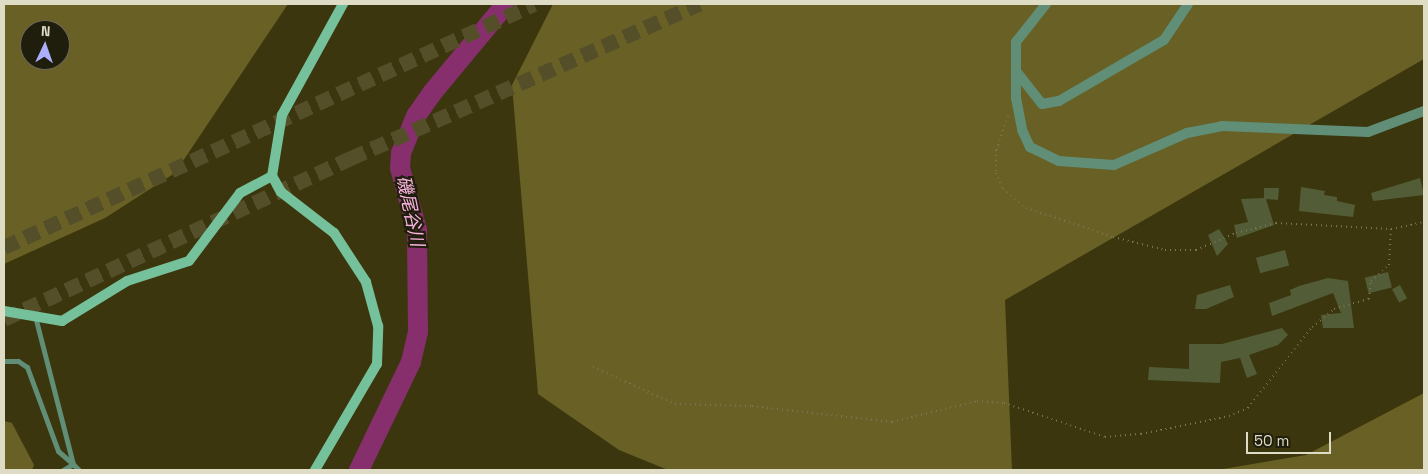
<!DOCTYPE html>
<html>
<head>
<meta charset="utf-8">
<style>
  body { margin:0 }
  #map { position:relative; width:1428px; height:474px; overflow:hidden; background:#3b360d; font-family:"Space Grotesk","Noto Sans JP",sans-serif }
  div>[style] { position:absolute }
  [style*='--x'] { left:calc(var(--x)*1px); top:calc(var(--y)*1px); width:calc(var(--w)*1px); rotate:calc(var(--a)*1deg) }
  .green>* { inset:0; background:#686025 }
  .river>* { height:20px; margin:-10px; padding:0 10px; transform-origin:10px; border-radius:10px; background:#862f6c }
  .building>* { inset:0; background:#525d37; transform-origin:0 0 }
  .highway-tunnel>* { height:15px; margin-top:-7.5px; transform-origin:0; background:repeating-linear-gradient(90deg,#544f29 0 15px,transparent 0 23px) }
  .path>* { height:2px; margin-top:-1px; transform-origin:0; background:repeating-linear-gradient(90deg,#7a7654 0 1px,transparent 0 5px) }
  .lane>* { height:5px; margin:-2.5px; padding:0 2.5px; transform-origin:2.5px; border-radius:2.5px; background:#608e77 }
  .street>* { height:10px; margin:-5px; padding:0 5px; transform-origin:5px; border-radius:5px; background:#608e77 }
  .secondary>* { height:10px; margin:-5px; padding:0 5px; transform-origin:5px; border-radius:5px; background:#75c19b }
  span { translate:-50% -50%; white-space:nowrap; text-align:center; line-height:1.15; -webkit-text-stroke:4.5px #1f1d0c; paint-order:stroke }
  .water-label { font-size:18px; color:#fab2df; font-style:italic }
  .frame { position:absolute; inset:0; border:5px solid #dfdcc6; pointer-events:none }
  .north { position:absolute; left:20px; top:20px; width:50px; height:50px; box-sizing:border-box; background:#1f1d0c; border:1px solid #6c6956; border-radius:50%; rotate:3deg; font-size:14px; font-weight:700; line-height:20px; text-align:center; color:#dfdcc6 }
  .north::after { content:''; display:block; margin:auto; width:18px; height:22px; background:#abaffb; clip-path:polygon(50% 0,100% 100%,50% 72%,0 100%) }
  .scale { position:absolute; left:1246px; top:432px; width:85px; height:22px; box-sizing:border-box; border:2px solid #dfdcc6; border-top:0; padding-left:6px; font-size:15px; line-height:18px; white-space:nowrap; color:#dfdcc6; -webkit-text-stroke:4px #1f1d0c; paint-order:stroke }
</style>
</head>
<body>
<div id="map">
  <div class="green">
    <i style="clip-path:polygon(evenodd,4px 4px,288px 4px,175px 173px,105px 218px,4px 264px,4px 4px,30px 30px,60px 30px,60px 60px,30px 60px,30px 30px)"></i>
    <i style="clip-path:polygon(553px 4px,1424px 4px,1424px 59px,1005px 300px,1012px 470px,668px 470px,619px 450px,538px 394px,512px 85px)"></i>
    <i style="clip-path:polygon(1424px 393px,1424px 470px,1217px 470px,1306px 455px)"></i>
    <i style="clip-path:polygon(4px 421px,12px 423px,34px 465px,32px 470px,4px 470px)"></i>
  </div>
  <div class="river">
    <i style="--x:359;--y:470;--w:120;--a:-64.3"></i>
    <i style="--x:411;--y:362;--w:31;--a:-77"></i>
    <i style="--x:418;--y:332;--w:102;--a:-90.6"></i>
    <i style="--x:417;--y:230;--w:64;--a:-105.3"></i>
    <i style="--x:400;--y:168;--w:15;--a:-86"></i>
    <i style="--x:401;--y:153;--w:40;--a:-68"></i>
    <i style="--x:416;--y:116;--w:28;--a:-55"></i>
    <i style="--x:432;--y:93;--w:116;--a:-50.3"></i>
  </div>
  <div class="building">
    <i style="clip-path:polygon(1420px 178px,1424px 195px,1373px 201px,1371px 193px)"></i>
    <i style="clip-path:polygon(1301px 187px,1325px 191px,1324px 195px,1337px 197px,1337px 201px,1355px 205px,1353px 217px,1299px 211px)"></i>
    <i style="clip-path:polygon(1264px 188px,1279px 188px,1278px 200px,1266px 199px,1274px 225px,1237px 238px,1234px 225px,1248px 222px,1241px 199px,1264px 198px)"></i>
    <i style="clip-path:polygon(1219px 229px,1228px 244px,1217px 256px,1208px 235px)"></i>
    <i style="left:1285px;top:250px;width:16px;height:30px;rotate:75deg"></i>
    <i style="left:1388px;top:272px;width:16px;height:24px;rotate:76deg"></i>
    <i style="clip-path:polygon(1328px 278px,1348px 281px,1354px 328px,1323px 328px,1321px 315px,1341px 313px,1333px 293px,1272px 316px,1269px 303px,1291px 295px,1290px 290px,1299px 286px)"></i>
    <i style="clip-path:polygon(1230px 285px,1234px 297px,1206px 309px,1195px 309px,1197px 295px)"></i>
    <i style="left:1400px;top:285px;width:15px;height:9px;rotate:62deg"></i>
    <i style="clip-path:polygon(1282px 328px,1288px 335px,1278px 345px,1249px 355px,1257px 374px,1247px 378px,1240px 358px,1221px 362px,1220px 383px,1148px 380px,1149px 367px,1189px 369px,1189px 344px,1222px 344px)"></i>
  </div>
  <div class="highway-tunnel">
    <i style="--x:4;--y:247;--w:583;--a:-24.63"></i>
    <i style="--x:4;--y:319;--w:383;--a:-24.9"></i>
    <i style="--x:351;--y:158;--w:381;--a:-23.9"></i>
  </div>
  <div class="path">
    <i style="--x:1008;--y:116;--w:36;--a:109"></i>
    <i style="--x:996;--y:150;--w:23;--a:90"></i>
    <i style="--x:996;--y:173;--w:17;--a:66"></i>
    <i style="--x:1003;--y:189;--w:30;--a:40"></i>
    <i style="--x:1026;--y:208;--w:92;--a:18.4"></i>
    <i style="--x:1113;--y:237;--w:54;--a:14"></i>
    <i style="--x:1165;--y:250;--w:31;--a:0"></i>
    <i style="--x:1196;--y:250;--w:43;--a:-23"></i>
    <i style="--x:1236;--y:233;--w:41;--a:-14"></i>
    <i style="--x:1276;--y:223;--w:115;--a:3"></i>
    <i style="--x:1391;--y:229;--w:34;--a:-12"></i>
    <i style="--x:593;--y:367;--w:90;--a:24.3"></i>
    <i style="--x:675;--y:404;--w:77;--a:1.5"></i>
    <i style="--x:752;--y:406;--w:141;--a:6.5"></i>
    <i style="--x:892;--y:422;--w:88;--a:-13.9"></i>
    <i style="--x:977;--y:401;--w:27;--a:4"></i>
    <i style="--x:1004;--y:403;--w:107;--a:18.6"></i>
    <i style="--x:1105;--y:437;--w:36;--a:-5"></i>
    <i style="--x:1141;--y:434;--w:90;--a:-11.6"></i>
    <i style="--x:1229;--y:416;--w:21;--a:-23"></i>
    <i style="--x:1248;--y:408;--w:103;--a:-51.7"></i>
    <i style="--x:1312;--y:327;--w:28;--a:-39"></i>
    <i style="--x:1334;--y:309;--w:36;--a:-16"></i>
    <i style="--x:1369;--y:299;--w:18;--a:-84"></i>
    <i style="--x:1371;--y:281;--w:24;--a:-42"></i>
    <i style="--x:1389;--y:265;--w:36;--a:-87"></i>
  </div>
  <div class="lane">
    <i style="--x:36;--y:320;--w:149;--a:75.6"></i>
    <i style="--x:73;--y:464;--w:8;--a:45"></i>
    <i style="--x:4;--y:361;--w:14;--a:0"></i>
    <i style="--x:18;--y:361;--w:11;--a:34"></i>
    <i style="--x:27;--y:367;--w:90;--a:69.7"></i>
    <i style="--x:58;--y:451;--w:20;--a:41"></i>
    <i style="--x:73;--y:464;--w:12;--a:149"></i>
  </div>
  <div class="street">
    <i style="--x:1046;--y:4;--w:48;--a:128.3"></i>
    <i style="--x:1016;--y:42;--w:56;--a:90"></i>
    <i style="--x:1016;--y:98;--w:33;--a:79"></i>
    <i style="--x:1022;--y:130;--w:19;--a:65"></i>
    <i style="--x:1030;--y:147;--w:32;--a:26"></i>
    <i style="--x:1059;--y:161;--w:55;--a:4.2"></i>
    <i style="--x:1114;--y:165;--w:80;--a:-23.7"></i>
    <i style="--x:1187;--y:133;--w:36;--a:-11"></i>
    <i style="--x:1222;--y:126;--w:146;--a:2.4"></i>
    <i style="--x:1368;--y:132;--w:60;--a:-20.6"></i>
    <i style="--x:1016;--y:71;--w:42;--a:51.8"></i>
    <i style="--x:1042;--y:104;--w:17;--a:-10"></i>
    <i style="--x:1059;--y:101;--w:121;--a:-30.2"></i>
    <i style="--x:1164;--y:40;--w:43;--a:-56.3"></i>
  </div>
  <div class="secondary">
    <i style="--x:4;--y:311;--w:59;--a:9.8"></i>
    <i style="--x:62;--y:321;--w:76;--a:-31.6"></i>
    <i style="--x:127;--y:281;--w:65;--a:-17.9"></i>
    <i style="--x:189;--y:261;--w:85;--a:-53.1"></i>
    <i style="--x:240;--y:193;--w:36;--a:-28"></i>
    <i style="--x:315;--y:470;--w:123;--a:-59.7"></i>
    <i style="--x:377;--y:364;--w:38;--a:-88"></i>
    <i style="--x:378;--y:326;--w:46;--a:-105.3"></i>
    <i style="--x:366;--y:282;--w:59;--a:-123.1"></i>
    <i style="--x:334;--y:233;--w:67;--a:-142.3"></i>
    <i style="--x:281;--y:192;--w:18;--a:-119"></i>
    <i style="--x:272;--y:176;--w:62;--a:-80.7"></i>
    <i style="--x:282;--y:115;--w:127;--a:-61.2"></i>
  </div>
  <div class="water-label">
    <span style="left:410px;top:211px;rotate:78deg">磯尾谷川</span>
  </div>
  <div class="frame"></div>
  <div class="north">N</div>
  <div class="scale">50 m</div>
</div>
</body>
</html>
